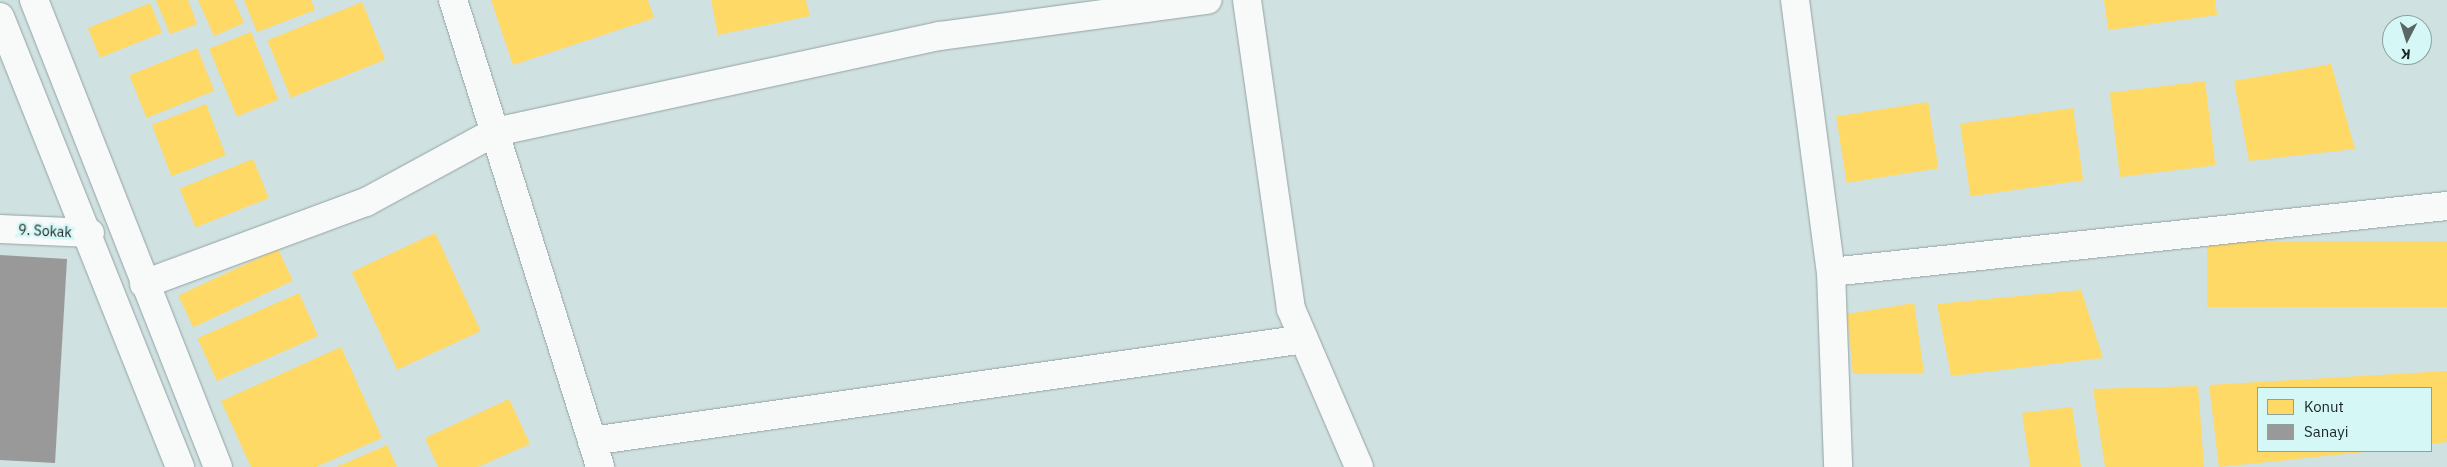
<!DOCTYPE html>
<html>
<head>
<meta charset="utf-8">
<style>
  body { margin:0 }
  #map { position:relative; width:2447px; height:467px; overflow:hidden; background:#d0e1e1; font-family:"IBM Plex Sans",sans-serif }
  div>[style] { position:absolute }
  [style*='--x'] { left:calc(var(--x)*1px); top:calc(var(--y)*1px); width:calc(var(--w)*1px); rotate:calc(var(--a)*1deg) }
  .homes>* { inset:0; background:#ffd966; transform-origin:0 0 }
  .industry>* { inset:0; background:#999 }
  .roads { filter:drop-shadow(0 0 1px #94a2a2) drop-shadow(0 0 1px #94a2a2) }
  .minor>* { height:28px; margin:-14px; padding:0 14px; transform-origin:14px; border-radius:14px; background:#f8fafa }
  span { translate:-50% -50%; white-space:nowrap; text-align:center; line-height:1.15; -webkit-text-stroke:5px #d5f7f5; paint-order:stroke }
  .street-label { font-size:14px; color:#192625 }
  .legend { position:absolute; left:2257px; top:387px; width:175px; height:65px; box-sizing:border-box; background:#d5f7f5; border:1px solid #8aa3a2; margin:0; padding:6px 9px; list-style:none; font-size:15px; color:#192625 }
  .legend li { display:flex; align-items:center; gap:10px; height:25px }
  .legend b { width:25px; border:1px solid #8aa3a2 }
  .north { position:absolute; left:2382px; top:15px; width:50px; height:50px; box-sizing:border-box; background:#d5f7f5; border:1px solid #8aa3a2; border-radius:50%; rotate:185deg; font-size:14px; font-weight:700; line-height:20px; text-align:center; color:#192625 }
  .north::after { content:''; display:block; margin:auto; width:18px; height:22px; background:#596767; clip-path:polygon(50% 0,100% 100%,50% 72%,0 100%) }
</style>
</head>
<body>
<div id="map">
  <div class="homes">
    <i style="clip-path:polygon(156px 0,188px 0,197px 24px,170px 34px)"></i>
    <i style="clip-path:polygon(198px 0,234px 0,244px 23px,214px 36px)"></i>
    <i style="clip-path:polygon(244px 0,311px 0,315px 10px,257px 32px)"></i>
    <i style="clip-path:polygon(491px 0,648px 0,654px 18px,513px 65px)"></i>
    <i style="clip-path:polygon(711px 0,806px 0,810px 16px,718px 35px)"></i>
    <i style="clip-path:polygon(2104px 0,2215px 0,2217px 15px,2108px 30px)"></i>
    <i style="left:362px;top:2px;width:62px;height:102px;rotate:68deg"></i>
    <i style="left:150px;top:3px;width:32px;height:67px;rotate:68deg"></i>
    <i style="left:251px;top:32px;width:73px;height:45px;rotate:68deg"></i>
    <i style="left:197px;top:48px;width:46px;height:73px;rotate:68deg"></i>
    <i style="clip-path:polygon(2331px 64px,2355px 149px,2249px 161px,2234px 81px)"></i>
    <i style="left:2205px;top:81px;width:85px;height:96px;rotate:83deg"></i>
    <i style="left:1928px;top:102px;width:67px;height:93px;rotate:81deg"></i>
    <i style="left:206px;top:104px;width:55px;height:58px;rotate:69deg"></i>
    <i style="left:2073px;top:108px;width:73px;height:114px;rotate:82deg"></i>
    <i style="left:253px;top:159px;width:42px;height:79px;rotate:68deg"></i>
    <i style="left:435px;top:233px;width:108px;height:92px;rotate:65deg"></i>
    <i style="left:2447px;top:241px;width:66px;height:240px;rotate:90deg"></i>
    <i style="left:278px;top:249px;width:35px;height:110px;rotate:65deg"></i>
    <i style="clip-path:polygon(2081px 290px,2103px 358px,1951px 376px,1937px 304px)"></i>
    <i style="left:299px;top:293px;width:47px;height:111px;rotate:66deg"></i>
    <i style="clip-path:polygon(1914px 303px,1924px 373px,1853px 374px,1847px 314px)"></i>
    <i style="clip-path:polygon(341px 347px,382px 438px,316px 467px,251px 467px,221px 401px)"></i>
    <i style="clip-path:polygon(2447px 371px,2447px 442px,2431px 444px,2431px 388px,2258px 388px,2258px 451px,2365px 452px,2219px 467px,2209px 385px)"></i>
    <i style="clip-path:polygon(2198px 386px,2204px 467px,2105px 467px,2093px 389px)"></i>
    <i style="clip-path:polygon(509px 399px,530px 444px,478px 467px,438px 467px,425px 438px)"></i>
    <i style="clip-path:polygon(2072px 407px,2081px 467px,2030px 467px,2022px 413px)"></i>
    <i style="clip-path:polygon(387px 445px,397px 467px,336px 467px)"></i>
  </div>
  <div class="industry">
    <i style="clip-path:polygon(0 255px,67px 259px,55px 463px,0 460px)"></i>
  </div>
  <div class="roads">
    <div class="minor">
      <i style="--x:34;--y:0;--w:502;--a:68.5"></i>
      <i style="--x:453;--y:0;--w:490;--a:72.5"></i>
      <i style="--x:1247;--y:0;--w:312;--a:81.9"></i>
      <i style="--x:1291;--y:309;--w:172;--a:66.7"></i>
      <i style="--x:1795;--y:0;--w:274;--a:82.5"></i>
      <i style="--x:1831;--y:272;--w:195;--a:87.9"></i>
      <i style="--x:0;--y:17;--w:485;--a:68.2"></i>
      <i style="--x:0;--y:229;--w:90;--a:2.5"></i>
      <i style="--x:1831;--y:272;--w:620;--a:-6.12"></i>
      <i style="--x:144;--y:284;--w:237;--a:-20.3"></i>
      <i style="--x:366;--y:202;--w:147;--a:-28.5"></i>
      <i style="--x:495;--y:132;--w:455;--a:-12.2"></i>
      <i style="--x:940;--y:36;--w:270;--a:-7.7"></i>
      <i style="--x:592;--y:441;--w:719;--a:-8.15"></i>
    </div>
  </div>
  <div class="street-label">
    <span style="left:45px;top:231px;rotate:3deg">9. Sokak</span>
  </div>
  <ul class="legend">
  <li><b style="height:14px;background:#ffd966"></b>Konut</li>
  <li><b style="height:14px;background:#999"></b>Sanayi</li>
  </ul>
  <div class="north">K</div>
</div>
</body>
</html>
